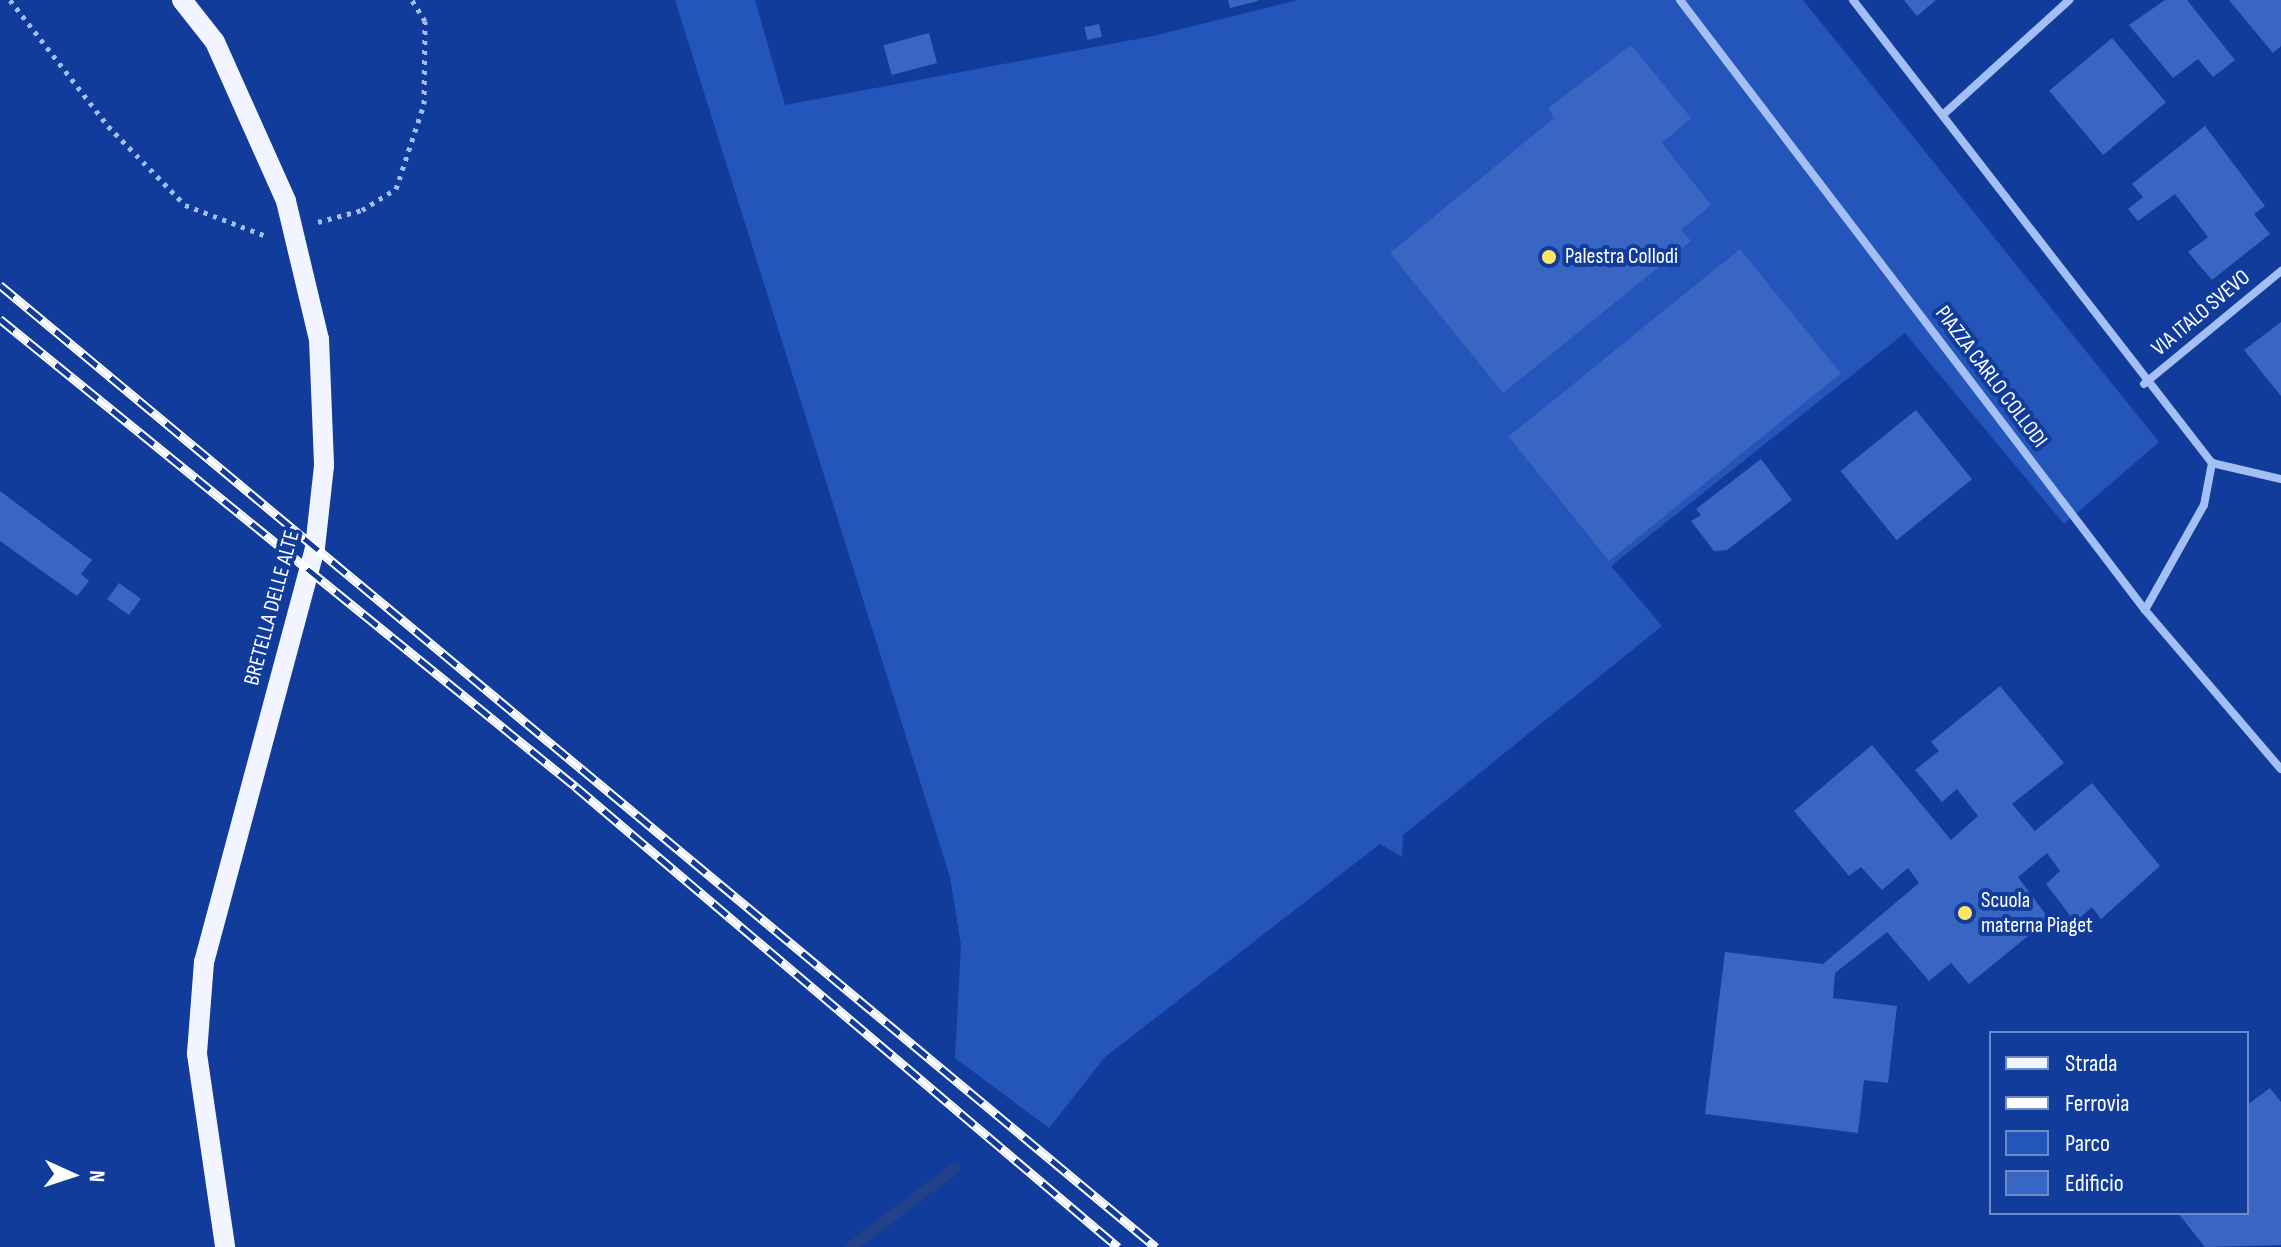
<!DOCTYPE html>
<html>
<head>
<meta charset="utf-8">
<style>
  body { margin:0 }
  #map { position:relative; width:2281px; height:1247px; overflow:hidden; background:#113c9b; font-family:"Sofia Sans Condensed",sans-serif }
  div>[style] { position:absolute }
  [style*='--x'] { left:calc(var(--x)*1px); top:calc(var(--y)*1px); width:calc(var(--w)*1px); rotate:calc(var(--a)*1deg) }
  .green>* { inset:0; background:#2355ba }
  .stream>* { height:11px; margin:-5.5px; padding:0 5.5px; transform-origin:5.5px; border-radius:5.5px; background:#214189 }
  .building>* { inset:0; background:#3966c3; transform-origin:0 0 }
  .path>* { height:5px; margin-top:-2.5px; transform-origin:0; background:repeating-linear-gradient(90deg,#a4bff4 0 4px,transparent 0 10px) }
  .minor>* { height:8px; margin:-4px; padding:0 4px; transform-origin:4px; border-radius:4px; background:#a4bff4 }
  .primary>* { height:20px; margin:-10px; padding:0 10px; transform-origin:10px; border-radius:10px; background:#f2f5ff }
  .rail>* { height:9px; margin-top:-4.5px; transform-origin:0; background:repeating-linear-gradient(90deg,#113c9b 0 18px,#fff 0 36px); box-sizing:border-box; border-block:2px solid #fff }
  .dots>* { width:22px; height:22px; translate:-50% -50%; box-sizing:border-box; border:4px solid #113c9b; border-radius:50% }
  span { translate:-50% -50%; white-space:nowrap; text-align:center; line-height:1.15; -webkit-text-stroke:8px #113c9b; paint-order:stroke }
  .poi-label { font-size:22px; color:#fff }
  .left { translate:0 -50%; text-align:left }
  .street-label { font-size:22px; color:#fff }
  .legend { position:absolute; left:1989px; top:1031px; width:260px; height:184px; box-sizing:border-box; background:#113c9b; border:2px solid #708ac3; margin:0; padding:10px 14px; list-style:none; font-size:24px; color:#fff }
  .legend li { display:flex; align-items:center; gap:16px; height:40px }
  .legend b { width:40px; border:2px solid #708ac3 }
  .north { position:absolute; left:32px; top:1135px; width:80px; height:80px; -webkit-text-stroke:6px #113c9b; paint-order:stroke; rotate:93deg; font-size:22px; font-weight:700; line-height:32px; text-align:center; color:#fff }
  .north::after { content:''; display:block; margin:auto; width:28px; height:36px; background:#fff; clip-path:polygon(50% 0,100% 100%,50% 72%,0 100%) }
</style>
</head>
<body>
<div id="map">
  <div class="green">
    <i style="clip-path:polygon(675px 0,755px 0,785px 105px,1153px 36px,1298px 0,1803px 0,2159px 442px,2064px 524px,1905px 333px,1611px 566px,1662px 626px,1403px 835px,1402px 857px,1380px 844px,1105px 1057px,1049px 1128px,955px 1058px,961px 945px,950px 877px)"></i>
  </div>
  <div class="stream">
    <i style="--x:850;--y:1247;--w:131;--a:-37.2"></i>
  </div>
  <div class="building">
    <i style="clip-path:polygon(1228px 0,1258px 0,1258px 1px,1230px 8px)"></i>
    <i style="clip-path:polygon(1904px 0,1936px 0,1917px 16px)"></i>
    <i style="clip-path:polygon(2165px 0,2187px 0,2235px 60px,2213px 77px,2198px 59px,2173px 78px,2129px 25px)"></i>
    <i style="clip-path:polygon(2229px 0,2281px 0,2281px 46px,2273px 53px)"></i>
    <i style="left:1099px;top:24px;width:13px;height:15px;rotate:77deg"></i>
    <i style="left:929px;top:33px;width:31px;height:47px;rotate:75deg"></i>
    <i style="left:2112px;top:38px;width:84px;height:82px;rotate:50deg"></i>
    <i style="clip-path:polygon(1631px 45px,1691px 118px,1662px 143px,1711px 205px,1681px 230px,1691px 241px,1503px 393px,1390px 253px,1554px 118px,1548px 108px)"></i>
    <i style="clip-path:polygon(2205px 126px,2265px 206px,2254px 214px,2270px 234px,2212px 280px,2188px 252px,2208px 237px,2175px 194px,2138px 221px,2128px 209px,2143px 197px,2132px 184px)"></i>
    <i style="left:1740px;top:249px;width:160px;height:298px;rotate:51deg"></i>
    <i style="clip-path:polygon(2281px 322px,2281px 396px,2244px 350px)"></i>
    <i style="left:1916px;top:410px;width:89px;height:97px;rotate:51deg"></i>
    <i style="clip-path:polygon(1761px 459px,1792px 500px,1727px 550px,1714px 551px,1691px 521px,1701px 515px,1696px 509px)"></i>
    <i style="clip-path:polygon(0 491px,92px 560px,81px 574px,89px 581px,77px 596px,0 541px)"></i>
    <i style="left:119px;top:583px;width:27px;height:20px;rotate:36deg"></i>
    <i style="clip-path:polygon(2000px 686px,2064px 763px,2012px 804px,2035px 831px,2092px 783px,2160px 866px,2101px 919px,2092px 907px,2075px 922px,2046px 884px,2060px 871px,2047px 853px,2018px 877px,2049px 919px,1969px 984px,1951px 963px,1929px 981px,1887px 932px,1835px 973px,1833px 998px,1897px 1006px,1888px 1083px,1864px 1080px,1858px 1133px,1705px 1114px,1725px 952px,1823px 964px,1919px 883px,1908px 868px,1882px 890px,1861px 867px,1849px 876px,1794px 811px,1872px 745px,1951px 840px,1978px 816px,1957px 789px,1942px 802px,1915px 770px,1939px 751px,1931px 742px)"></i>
    <i style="clip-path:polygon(2270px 1088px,2281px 1102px,2281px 1245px,2205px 1247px,2178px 1213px,2247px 1213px,2247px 1105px)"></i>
  </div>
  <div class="path">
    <i style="--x:10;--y:0;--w:160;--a:52.1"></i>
    <i style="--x:108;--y:126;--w:110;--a:45.7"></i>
    <i style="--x:185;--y:205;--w:87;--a:20.9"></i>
    <i style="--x:318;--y:222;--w:46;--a:-15.3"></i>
    <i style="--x:362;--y:210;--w:40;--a:-32"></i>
    <i style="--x:396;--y:189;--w:89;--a:-71.8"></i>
    <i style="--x:424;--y:104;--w:83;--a:-89.3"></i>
    <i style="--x:425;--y:21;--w:25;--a:-122"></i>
  </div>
  <div class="minor">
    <i style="--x:1680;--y:0;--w:767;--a:52.68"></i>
    <i style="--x:2145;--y:610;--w:209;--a:49.5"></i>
    <i style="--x:1853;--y:0;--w:586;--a:52.21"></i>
    <i style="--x:2212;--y:463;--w:71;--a:13.1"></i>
    <i style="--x:1945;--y:113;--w:168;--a:-42.3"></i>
    <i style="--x:2144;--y:384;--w:178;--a:-39.5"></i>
    <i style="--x:2145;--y:610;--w:120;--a:-60.7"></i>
    <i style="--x:2204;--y:505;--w:43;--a:-79.2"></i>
  </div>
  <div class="primary">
    <i style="--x:182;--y:0;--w:53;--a:51.8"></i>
    <i style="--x:215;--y:42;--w:174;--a:65.9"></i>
    <i style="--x:286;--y:201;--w:142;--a:76.6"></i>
    <i style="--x:319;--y:339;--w:127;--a:87.7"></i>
    <i style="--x:324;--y:466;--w:82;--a:96.3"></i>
    <i style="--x:315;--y:548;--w:429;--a:105"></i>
    <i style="--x:204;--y:962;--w:92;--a:94.4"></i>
    <i style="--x:197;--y:1054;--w:195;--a:81.7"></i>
  </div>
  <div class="rail">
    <i style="--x:0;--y:285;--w:1504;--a:39.77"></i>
    <i style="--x:0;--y:319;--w:742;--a:39.09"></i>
    <i style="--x:576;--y:787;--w:711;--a:40.32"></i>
  </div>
  <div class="dots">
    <i style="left:1549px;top:257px;background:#ffe668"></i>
    <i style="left:1965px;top:913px;background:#ffe668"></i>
  </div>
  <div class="poi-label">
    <span class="left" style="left:1565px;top:257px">Palestra Collodi</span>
    <span class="left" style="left:1981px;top:913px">Scuola<br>materna Piaget</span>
  </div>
  <div class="street-label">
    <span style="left:2201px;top:313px;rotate:-40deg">VIA ITALO SVEVO</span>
    <span style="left:1991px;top:377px;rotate:53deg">PIAZZA CARLO COLLODI</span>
    <span style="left:272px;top:608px;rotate:-75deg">BRETELLA DELLE ALTE</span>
  </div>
  <ul class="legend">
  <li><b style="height:10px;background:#f2f5ff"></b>Strada</li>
  <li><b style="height:10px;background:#fff"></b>Ferrovia</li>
  <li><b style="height:22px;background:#2355ba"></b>Parco</li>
  <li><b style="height:22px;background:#3966c3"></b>Edificio</li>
  </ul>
  <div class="north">N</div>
</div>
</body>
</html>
